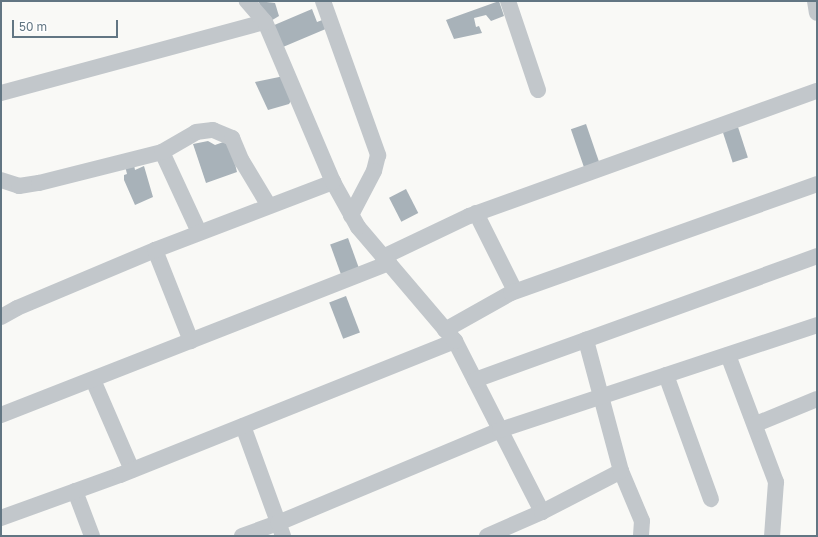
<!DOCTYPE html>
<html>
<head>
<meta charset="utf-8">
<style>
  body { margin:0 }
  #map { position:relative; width:818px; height:537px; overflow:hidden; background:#f9f9f6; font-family:"Golos Text",sans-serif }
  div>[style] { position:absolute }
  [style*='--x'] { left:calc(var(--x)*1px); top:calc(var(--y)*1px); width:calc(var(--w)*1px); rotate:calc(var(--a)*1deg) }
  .building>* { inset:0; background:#a8b2b9; transform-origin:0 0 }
  .minor>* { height:16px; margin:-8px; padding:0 8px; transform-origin:8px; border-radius:8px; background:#c2c7cb }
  span { translate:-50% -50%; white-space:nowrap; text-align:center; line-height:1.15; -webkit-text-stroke:4px #fff; paint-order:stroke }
  .frame { position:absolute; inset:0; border:2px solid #627683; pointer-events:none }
  .scale { position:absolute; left:12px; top:20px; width:106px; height:18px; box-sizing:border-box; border:2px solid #627683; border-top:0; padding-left:5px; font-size:12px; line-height:14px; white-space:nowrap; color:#627683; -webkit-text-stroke:3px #fff; paint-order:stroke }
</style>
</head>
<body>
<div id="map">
  <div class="building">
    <i style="clip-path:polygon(258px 1px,275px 3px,279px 16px,269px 22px)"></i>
    <i style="clip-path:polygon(499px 1px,504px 16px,491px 21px,486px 15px,474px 18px,476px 27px,479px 26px,482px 33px,454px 39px,446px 20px)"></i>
    <i style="clip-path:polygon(312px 9px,317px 22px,325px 19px,328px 28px,283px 47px,272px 26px)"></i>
    <i style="clip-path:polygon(284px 76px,294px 96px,289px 104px,268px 110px,255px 82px)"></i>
    <i style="left:586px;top:124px;width:40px;height:16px;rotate:71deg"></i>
    <i style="left:738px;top:127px;width:32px;height:16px;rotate:72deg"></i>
    <i style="clip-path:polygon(229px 140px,237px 172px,206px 183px,193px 144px,208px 141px,215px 145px)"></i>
    <i style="clip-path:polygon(134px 165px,135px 170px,144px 166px,153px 197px,135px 205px,124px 180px,124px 175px,127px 174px,125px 166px)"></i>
    <i style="left:406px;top:189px;width:27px;height:19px;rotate:63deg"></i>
    <i style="left:348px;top:238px;width:35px;height:19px;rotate:70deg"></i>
    <i style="left:346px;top:296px;width:39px;height:18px;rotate:69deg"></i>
  </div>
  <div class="minor">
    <i style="--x:323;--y:1;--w:164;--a:70.3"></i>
    <i style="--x:378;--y:155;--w:16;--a:104"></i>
    <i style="--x:374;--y:171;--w:50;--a:117.6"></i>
    <i style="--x:508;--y:1;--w:94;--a:71.4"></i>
    <i style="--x:815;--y:1;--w:12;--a:81"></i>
    <i style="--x:1;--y:93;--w:273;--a:-15.1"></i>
    <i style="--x:162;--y:152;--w:88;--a:65.2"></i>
    <i style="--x:1;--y:180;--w:19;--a:18"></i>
    <i style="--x:19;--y:186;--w:20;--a:-9"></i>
    <i style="--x:39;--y:183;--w:127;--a:-14.1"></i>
    <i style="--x:162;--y:152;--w:39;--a:-30"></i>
    <i style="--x:196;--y:132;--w:17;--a:-7"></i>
    <i style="--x:213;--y:130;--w:21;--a:23"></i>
    <i style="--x:232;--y:138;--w:25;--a:67"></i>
    <i style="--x:242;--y:161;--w:52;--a:59"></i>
    <i style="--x:476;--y:213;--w:87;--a:63.4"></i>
    <i style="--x:155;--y:250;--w:98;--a:68.4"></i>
    <i style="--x:383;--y:257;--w:95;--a:-25.5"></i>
    <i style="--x:469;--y:216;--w:370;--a:-19.8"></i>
    <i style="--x:1;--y:317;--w:18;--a:-29"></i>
    <i style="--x:17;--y:308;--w:150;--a:-22.8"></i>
    <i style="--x:155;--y:250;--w:191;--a:-20.9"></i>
    <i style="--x:445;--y:330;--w:76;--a:-29.3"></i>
    <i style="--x:511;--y:293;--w:325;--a:-19.6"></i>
    <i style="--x:455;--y:341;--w:192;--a:63"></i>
    <i style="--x:542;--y:512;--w:60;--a:156.4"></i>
    <i style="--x:728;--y:355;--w:136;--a:69.3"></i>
    <i style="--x:776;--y:482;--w:54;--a:94.2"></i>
    <i style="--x:666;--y:375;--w:132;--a:70.1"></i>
    <i style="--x:93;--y:380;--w:98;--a:66.6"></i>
    <i style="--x:475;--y:380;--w:364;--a:-19.9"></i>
    <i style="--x:1;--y:415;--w:417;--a:-21.4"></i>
    <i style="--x:756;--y:424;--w:66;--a:-22.3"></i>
    <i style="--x:243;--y:426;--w:117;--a:70"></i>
    <i style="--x:621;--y:471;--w:54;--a:67.2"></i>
    <i style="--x:642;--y:521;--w:15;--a:94"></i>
    <i style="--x:75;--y:491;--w:48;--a:69.3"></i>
    <i style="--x:542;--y:512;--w:89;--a:-27.4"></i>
    <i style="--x:621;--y:471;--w:136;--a:-105"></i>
    <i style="--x:1;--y:518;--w:127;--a:-19.9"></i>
    <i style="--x:120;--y:475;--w:361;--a:-21.8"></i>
    <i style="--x:455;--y:341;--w:150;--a:-130.4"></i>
    <i style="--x:358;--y:227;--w:51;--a:-119.1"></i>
    <i style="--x:333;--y:182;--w:174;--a:-113"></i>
    <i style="--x:265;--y:22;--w:28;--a:-131"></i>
    <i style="--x:242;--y:536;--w:38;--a:-20"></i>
    <i style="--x:278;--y:523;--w:241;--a:-22.7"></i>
    <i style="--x:500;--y:430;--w:334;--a:-18.3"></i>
  </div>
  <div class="frame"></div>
  <div class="scale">50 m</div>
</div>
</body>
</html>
